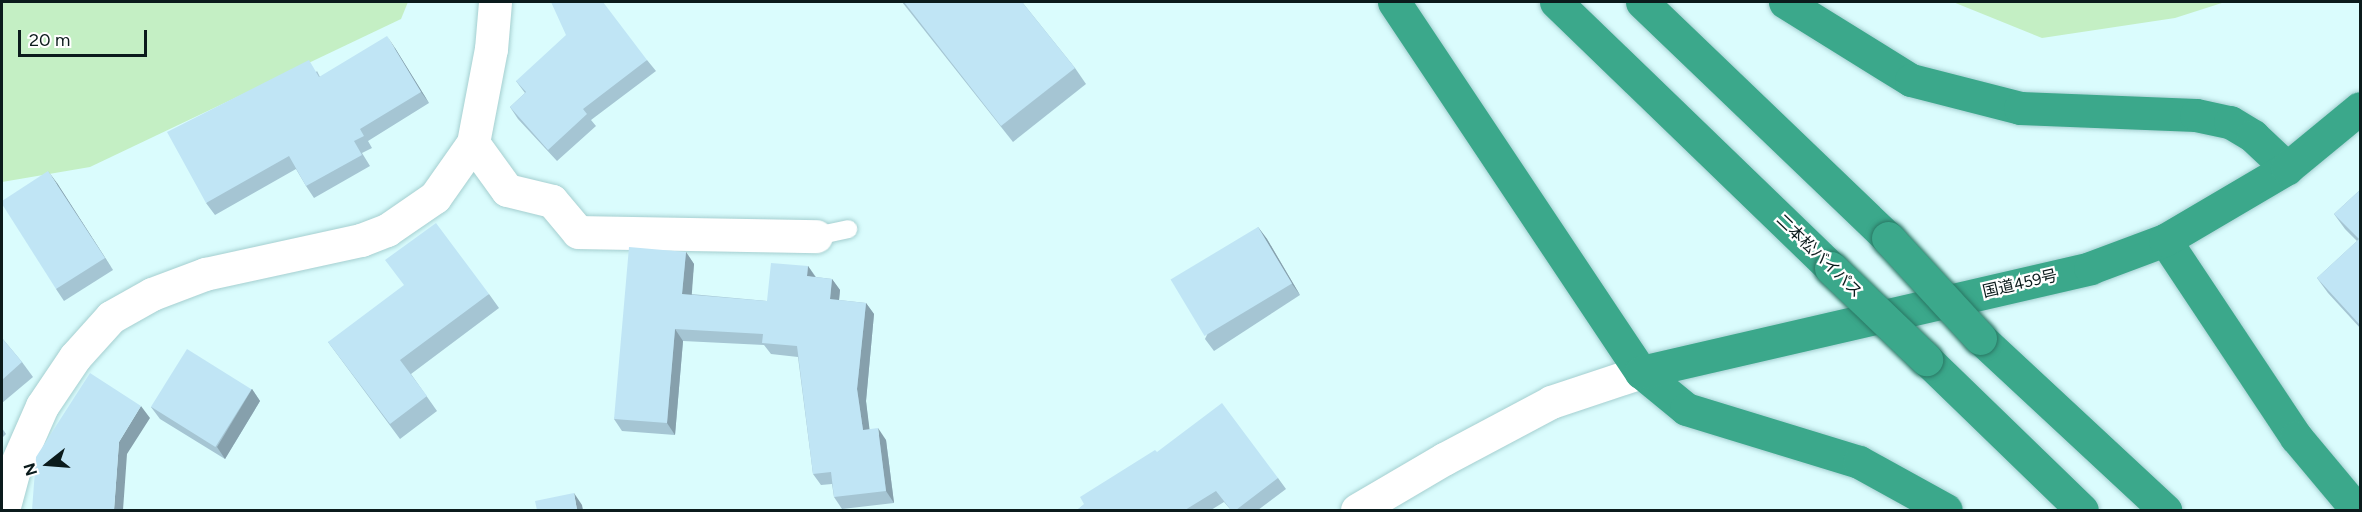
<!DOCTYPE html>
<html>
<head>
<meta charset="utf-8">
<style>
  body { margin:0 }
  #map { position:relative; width:2362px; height:512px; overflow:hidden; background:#dafcfd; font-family:Figtree,"Noto Sans JP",sans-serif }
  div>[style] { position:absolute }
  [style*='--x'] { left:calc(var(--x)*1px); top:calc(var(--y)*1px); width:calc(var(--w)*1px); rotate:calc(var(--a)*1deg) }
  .green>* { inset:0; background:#c4efc4 }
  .roads { filter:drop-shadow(0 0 2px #a5cfd0) drop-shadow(0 0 2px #a5cfd0) }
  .lane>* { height:18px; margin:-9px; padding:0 9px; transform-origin:9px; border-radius:9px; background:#fff }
  .street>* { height:33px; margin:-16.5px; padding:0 16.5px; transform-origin:16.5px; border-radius:16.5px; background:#fff }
  .secondary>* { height:33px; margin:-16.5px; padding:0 16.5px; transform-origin:16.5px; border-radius:16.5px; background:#fff }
  .highway>* { height:33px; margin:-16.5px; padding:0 16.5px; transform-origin:16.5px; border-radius:16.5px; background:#3ba88b }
  .bridges { filter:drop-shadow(0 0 2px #2a7764) drop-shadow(0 0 2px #2a7764) }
  .highway-bridge>* { height:33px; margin:-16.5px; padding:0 16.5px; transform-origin:16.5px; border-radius:16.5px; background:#3ba88b }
  .wall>* { inset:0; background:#a5c5d3 }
  .shaded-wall>* { inset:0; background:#86a0ac }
  .building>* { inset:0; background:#c0e5f5; transform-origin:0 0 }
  span { translate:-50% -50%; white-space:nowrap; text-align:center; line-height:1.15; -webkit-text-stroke:4.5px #fff; paint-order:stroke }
  .street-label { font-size:16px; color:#0b1b1c }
  .frame { position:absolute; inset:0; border:3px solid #0b1b1c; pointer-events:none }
  .north { position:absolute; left:18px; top:434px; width:60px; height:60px; -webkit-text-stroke:4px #fff; paint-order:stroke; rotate:253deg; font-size:16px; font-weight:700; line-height:24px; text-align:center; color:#0b1b1c }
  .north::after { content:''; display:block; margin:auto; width:21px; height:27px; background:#0b1b1c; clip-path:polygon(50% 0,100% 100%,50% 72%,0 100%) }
  .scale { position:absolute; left:18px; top:30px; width:129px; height:27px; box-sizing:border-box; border:3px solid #0b1b1c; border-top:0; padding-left:8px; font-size:18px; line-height:21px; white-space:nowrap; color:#0b1b1c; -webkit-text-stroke:4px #fff; paint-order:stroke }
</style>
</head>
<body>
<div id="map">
  <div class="green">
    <i style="clip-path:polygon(2px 2px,408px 2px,401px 19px,90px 167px,2px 182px)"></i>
    <i style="clip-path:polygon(1953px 2px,2225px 2px,2175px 18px,2042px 38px)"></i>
  </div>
  <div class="roads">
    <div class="lane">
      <i style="--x:816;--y:236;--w:33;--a:-12"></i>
    </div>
    <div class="street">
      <i style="--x:473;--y:143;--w:58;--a:54.1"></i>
      <i style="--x:507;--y:190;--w:46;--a:13.7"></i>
      <i style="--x:552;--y:201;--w:40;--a:50"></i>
      <i style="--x:578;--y:232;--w:238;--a:1"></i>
      <i style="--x:3;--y:510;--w:39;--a:-75"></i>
      <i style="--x:13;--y:472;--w:72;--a:-66.3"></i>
      <i style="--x:42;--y:406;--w:59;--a:-56"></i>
      <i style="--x:75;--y:357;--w:54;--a:-48"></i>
      <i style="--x:111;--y:317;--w:47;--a:-29.3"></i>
      <i style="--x:152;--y:294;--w:57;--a:-20.7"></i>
      <i style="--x:205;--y:274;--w:160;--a:-12.3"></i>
      <i style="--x:361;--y:240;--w:28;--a:-21"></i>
      <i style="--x:387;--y:230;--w:58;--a:-34.5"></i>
      <i style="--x:435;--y:197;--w:66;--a:-54.9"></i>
      <i style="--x:473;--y:143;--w:96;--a:-79.2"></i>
      <i style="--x:491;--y:49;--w:47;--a:-85.1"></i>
    </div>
    <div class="secondary">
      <i style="--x:1357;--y:510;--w:101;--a:-30.4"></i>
      <i style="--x:1444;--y:459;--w:121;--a:-28"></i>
      <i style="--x:1551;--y:402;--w:95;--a:-18.4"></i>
    </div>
    <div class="highway">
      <i style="--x:1394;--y:2;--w:445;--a:56.3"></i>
      <i style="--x:1641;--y:372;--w:58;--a:39.4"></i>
      <i style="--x:1686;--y:409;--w:181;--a:17"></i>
      <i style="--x:1859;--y:462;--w:99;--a:28.9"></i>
      <i style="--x:1556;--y:2;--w:383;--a:44"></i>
      <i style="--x:1642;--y:2;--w:341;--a:43.8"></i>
      <i style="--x:1785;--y:2;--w:148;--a:31.8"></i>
      <i style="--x:1911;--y:80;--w:113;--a:14.4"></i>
      <i style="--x:2020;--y:108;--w:176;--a:2.3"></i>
      <i style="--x:2196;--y:115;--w:35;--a:12"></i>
      <i style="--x:2230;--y:122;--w:27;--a:31"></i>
      <i style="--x:2253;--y:136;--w:47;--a:43.3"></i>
      <i style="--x:2165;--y:240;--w:237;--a:56.4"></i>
      <i style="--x:2296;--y:437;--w:95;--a:50.1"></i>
      <i style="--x:1980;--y:338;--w:253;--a:42.9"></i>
      <i style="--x:1926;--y:359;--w:217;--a:44.1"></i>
      <i style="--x:1641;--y:372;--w:461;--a:-13"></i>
      <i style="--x:2090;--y:268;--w:80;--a:-20.5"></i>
      <i style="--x:2165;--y:240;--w:142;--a:-30.5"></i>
      <i style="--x:2287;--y:168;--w:94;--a:-39.4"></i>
    </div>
  </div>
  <div class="bridges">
    <div class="highway-bridge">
      <i style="--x:1888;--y:238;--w:136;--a:47.4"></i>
      <i style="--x:1831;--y:268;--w:132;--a:43.8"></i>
    </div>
  </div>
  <div class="wall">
    <i style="clip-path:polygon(902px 2px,1022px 2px,1075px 68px,1086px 84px,1013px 142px)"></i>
    <i style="clip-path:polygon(395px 48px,429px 103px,368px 141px,372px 148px,362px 153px,370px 166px,314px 198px,306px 186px,296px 169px,215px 215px,206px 203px,317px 71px,320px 77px)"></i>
    <i style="clip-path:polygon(647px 60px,656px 71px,591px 120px,596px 126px,557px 161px,518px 119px,510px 107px,525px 93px,516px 81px)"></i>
    <i style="clip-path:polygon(57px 183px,113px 270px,64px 301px,56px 289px)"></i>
    <i style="clip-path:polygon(2361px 189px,2361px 329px,2328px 293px,2317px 278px,2357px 241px,2345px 229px,2334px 214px)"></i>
    <i style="clip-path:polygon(1258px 227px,1267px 239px,1300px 295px,1214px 351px,1205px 339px)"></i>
    <i style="clip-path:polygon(686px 252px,694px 264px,691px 294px,767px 301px,808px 266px,816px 277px,832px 279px,840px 290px,839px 300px,866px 303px,874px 314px,866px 401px,869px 429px,886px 440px,894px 503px,842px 509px,834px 497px,832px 484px,821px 485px,813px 474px,798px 357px,771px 354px,764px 345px,683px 341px,675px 435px,622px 431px,614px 419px)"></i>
    <i style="clip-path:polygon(489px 294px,499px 308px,411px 374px,437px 411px,400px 439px,328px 342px)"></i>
    <i style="clip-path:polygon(2px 338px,22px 362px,33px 377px,2px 403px)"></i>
    <i style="clip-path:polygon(252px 389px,260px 401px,225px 459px,160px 419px,151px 407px)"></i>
    <i style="clip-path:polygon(2px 428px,6px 434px,2px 438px)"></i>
    <i style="clip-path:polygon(1157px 452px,1278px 478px,1286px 489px,1258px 510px,1231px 510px,1224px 502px,1211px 510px,1077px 510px)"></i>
  </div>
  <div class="shaded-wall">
    <i style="clip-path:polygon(387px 36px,395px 48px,429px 103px,421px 92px)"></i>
    <i style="clip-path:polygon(48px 171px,57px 183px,113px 270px,105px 258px)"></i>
    <i style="clip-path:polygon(1258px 227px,1267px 239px,1300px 295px,1292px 284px)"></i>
    <i style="clip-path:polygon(686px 252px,694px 264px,691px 305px,682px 294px)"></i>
    <i style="clip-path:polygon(808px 266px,816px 278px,807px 276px)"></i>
    <i style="clip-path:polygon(832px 279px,840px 290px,838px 310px,830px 299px)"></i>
    <i style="clip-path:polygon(866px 303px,874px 314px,866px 401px,871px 441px,863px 430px,857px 389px)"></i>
    <i style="clip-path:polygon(675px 329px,683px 341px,675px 435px,667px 423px)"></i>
    <i style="clip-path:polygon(252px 389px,260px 401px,225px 459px,217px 447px)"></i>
    <i style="clip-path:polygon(141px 406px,150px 418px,127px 454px,123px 510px,114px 510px,119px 442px)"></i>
    <i style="clip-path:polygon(878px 428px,886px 440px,894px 503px,886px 491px)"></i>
    <i style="clip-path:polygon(574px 493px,582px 505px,583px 510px,577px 510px)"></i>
  </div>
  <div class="building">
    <i style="clip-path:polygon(551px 2px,603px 2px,647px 60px,583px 109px,587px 114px,548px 150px,510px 107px,526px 92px,516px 81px,566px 35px)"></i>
    <i style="clip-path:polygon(904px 2px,1022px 2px,1075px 68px,1001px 126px)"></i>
    <i style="clip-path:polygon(387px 36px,421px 92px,360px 129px,364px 136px,354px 141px,362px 155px,306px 186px,289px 156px,206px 203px,167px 132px,309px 60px,319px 77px)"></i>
    <i style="clip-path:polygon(48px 171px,105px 258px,56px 289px,2px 204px,2px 201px)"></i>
    <i style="clip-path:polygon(2361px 189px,2361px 325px,2360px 325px,2317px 278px,2359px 239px,2334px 214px)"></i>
    <i style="clip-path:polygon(436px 223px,489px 294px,400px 360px,427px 396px,390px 424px,328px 342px,404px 285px,385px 260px)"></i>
    <i style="left:1258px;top:227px;width:66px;height:102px;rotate:59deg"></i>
    <i style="clip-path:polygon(629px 247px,686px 252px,682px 294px,767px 301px,771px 263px,808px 266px,807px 276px,832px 279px,830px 299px,866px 303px,857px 389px,863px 430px,878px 428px,886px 491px,834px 497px,831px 472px,813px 474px,797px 346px,762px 343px,763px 334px,675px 329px,667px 423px,614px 419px)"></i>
    <i style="clip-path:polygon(2px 338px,22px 362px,2px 380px)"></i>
    <i style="left:187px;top:349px;width:76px;height:68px;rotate:32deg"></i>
    <i style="clip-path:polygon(90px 373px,141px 406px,119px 442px,114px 510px,32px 510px,36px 457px)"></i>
    <i style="clip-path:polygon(1222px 403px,1278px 478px,1236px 510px,1231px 510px,1216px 491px,1185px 510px,1077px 510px,1084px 504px,1080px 497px,1155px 450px,1157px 452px)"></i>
    <i style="clip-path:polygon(574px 493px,577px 510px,537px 510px,535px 501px)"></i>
  </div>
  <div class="street-label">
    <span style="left:1819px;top:256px;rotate:44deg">二本松バイパス</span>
    <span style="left:2020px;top:284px;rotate:-13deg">国道459号</span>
  </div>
  <div class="frame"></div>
  <div class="north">N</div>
  <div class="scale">20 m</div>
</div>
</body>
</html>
